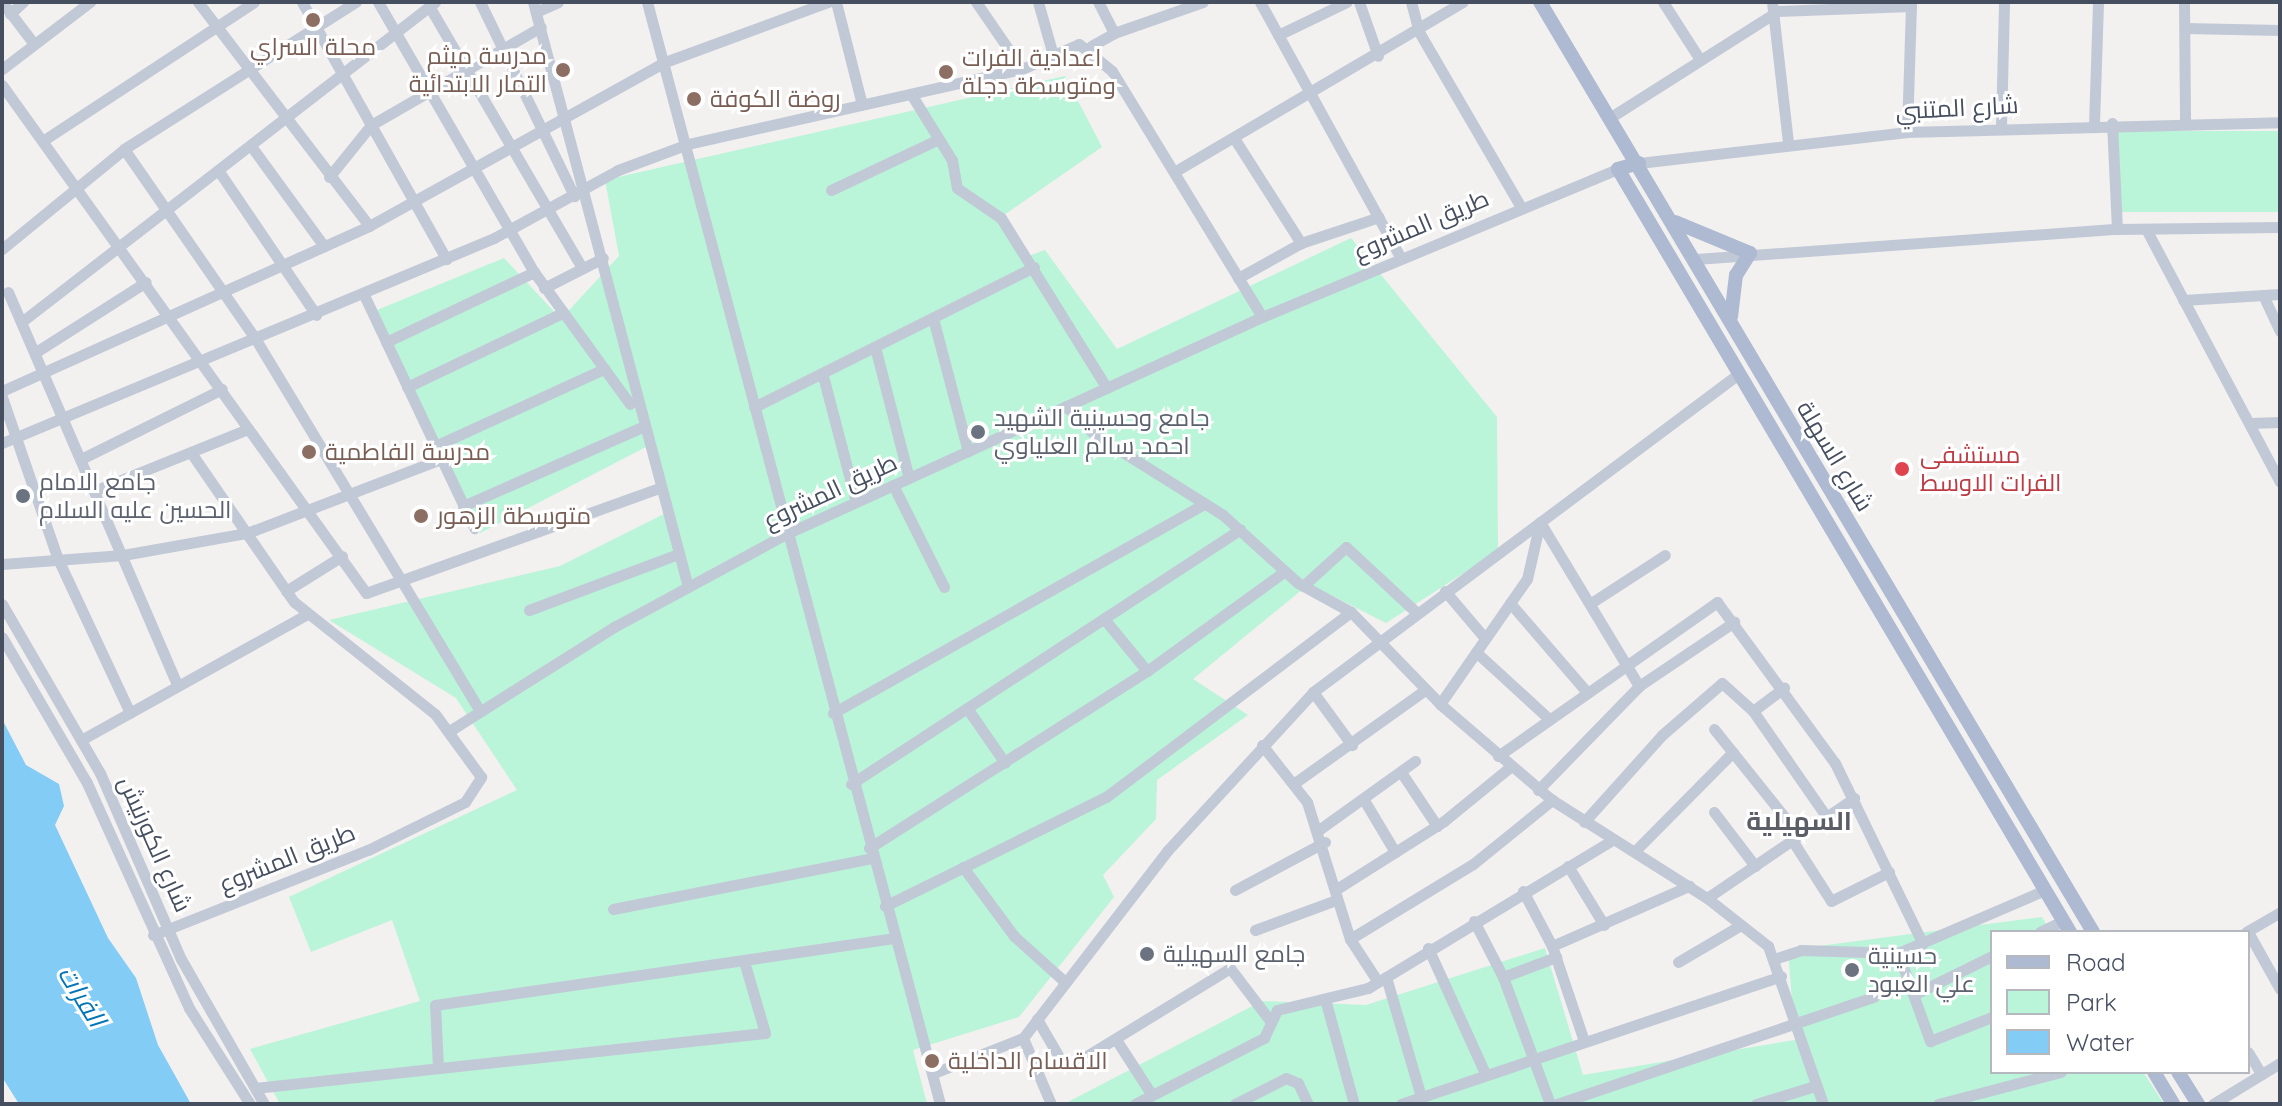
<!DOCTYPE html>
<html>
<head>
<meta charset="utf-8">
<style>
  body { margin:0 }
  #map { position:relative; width:2282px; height:1106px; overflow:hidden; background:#f3f0f0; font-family:Quicksand,Cairo,sans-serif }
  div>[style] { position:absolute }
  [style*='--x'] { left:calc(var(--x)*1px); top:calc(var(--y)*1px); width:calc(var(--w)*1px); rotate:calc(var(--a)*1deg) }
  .green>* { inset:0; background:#baf4d9; transform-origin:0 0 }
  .water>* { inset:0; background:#83ccf5 }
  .minor>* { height:11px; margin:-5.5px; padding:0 5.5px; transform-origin:5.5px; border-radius:5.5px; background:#c2c9d6 }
  .major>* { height:14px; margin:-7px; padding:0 7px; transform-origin:7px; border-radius:7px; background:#adbad1 }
  .dots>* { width:22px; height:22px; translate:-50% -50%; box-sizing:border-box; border:4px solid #fff; border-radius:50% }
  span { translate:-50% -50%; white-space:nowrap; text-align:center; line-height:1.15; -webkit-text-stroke:6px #fff; paint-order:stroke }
  .education-label { font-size:24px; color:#785e54 }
  .right { translate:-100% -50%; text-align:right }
  .left { translate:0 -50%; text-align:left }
  .street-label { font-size:24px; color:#464f5f }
  .worship-label { font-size:24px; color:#5b616d }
  .health-label { font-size:24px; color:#be3a42 }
  .neighbourhood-label { font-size:26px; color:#5b5e66; font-weight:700 }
  .water-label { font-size:26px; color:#0075b8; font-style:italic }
  .frame { position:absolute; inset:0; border:4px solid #464f5f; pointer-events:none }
  .legend { position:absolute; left:1990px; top:930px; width:260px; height:144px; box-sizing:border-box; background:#fff; border:2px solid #b5b9bf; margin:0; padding:10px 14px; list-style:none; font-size:24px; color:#464f5f }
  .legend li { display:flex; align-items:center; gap:16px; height:40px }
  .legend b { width:40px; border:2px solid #b5b9bf }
</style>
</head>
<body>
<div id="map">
  <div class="green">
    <i style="clip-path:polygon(1065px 76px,1102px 147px,1004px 215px,1026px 257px,1045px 250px,1117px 349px,1351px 238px,1497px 417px,1498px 551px,1386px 623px,1309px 584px,1193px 679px,1248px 715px,1157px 780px,1156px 819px,1103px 875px,1114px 897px,1019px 1017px,913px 1050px,927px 1104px,280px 1104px,250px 1049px,420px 1001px,392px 920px,311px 952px,289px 897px,517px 790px,456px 698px,329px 620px,560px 566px,672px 510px,646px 447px,480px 533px,372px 312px,504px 258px,561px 319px,619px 256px,605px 180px)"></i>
    <i style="left:2280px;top:131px;width:81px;height:162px;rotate:90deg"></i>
    <i style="clip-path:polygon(2042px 917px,2051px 932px,1992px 932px,1992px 1072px,2143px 1072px,2164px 1104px,1064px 1104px,1262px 1001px,1366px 1005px,1545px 948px,1583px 1075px,1795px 1040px,1788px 950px)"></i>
  </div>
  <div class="water">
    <i style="clip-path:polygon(2px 719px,26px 765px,59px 784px,64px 806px,55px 825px,108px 938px,136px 978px,158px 1045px,191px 1104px,19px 1104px,2px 1077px)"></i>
  </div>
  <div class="minor">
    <i style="--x:2;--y:2;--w:53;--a:52.7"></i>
    <i style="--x:198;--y:2;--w:282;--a:52.6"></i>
    <i style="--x:302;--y:2;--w:295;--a:60.7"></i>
    <i style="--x:378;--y:2;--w:312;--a:60"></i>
    <i style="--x:534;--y:272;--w:163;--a:54"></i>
    <i style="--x:480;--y:2;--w:216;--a:64.1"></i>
    <i style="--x:533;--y:2;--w:605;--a:75.16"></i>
    <i style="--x:647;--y:2;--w:1140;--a:75.11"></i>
    <i style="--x:836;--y:2;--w:106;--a:75.8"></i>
    <i style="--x:976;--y:2;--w:81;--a:55.5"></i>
    <i style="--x:1038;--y:2;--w:55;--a:74.2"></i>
    <i style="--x:1260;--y:2;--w:292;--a:61.2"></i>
    <i style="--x:1359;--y:2;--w:57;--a:70.6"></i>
    <i style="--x:1411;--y:2;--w:31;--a:75"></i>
    <i style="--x:1419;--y:32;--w:203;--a:59.8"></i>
    <i style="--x:1663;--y:2;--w:67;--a:57.3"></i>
    <i style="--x:1772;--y:2;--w:142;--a:83.5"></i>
    <i style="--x:2184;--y:2;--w:120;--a:89.5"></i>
    <i style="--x:429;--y:6;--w:303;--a:59.7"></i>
    <i style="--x:536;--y:12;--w:24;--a:-24"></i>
    <i style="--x:10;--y:14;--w:18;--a:-43"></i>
    <i style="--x:2185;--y:28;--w:95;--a:1.2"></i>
    <i style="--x:1114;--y:33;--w:94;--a:-19.2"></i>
    <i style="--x:1278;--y:35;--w:76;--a:-25.6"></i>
    <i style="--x:1091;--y:46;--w:26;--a:-29"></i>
    <i style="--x:1114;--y:33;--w:35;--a:-117"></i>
    <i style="--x:2;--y:69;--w:111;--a:-37.3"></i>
    <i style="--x:2;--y:85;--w:625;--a:54.38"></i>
    <i style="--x:366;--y:593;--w:308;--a:-19.7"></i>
    <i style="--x:911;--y:94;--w:78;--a:58.2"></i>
    <i style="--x:952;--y:160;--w:28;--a:80"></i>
    <i style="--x:957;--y:188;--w:53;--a:34.3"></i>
    <i style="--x:1001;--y:218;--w:200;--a:58.1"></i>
    <i style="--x:1611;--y:117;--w:198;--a:-32.4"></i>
    <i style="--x:1778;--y:11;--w:133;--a:-2.2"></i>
    <i style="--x:2112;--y:123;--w:106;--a:87.3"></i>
    <i style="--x:2094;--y:124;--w:122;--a:-88.1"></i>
    <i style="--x:2001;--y:126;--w:124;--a:-88.6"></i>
    <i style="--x:1907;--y:132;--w:130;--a:-88.2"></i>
    <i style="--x:1234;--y:138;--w:125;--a:57.5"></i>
    <i style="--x:1301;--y:243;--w:72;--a:150.9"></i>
    <i style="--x:44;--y:140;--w:251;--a:-33.3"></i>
    <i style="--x:251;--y:146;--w:124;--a:53.9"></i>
    <i style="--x:124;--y:149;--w:230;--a:55.3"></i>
    <i style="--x:255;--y:338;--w:436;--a:58.9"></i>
    <i style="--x:1639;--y:163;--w:270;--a:-6.6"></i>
    <i style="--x:1907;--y:132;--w:373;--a:-1.5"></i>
    <i style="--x:218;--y:170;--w:175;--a:55.9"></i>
    <i style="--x:1174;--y:172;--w:335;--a:-30.5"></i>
    <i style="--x:329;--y:177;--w:67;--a:-51.1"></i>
    <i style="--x:371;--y:125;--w:196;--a:-30"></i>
    <i style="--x:831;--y:190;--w:119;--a:-25.3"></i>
    <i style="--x:2146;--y:229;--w:286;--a:62.1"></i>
    <i style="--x:1301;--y:243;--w:82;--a:-18.4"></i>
    <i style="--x:2;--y:249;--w:158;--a:-39.3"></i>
    <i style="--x:124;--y:149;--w:275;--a:-32.4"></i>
    <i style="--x:1696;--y:259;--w:422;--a:-4.1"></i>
    <i style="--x:2117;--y:229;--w:163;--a:-0.7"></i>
    <i style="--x:544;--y:288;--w:66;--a:-27"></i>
    <i style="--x:8;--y:292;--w:429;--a:66.7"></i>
    <i style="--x:364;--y:295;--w:258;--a:64.7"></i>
    <i style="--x:2263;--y:295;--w:40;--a:65"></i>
    <i style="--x:2183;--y:300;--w:97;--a:-3.5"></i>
    <i style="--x:933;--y:318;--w:138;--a:75.3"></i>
    <i style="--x:24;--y:320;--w:520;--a:-37.73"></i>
    <i style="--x:386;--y:342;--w:164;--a:-25.3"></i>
    <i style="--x:875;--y:347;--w:135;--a:75.5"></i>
    <i style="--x:36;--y:352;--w:130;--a:-32.5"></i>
    <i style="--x:823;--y:376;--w:130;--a:75.3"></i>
    <i style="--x:407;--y:387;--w:172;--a:-25.5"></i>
    <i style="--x:2;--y:391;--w:402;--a:-24.2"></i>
    <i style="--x:369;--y:226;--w:338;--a:-29"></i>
    <i style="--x:665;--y:62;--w:174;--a:-20.2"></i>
    <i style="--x:2;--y:397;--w:169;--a:71"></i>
    <i style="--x:57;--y:557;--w:172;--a:64.9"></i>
    <i style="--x:1066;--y:406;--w:40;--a:45"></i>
    <i style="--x:1094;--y:434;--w:152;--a:32.1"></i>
    <i style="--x:1223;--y:515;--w:101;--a:42.2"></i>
    <i style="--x:1298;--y:583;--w:60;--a:28.7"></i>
    <i style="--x:1351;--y:612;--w:128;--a:45.9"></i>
    <i style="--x:1440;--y:704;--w:148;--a:40.6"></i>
    <i style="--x:1552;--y:800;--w:183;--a:32.3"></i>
    <i style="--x:1707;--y:898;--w:78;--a:38.2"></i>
    <i style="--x:1768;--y:946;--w:167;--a:70.8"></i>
    <i style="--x:754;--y:407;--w:313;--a:-26.6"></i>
    <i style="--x:2249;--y:423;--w:31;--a:-2"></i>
    <i style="--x:2;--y:443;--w:533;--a:-22.62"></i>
    <i style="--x:494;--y:238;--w:141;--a:-28.7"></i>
    <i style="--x:618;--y:170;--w:75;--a:-20.4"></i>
    <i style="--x:688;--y:144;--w:342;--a:-12.7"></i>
    <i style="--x:1022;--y:69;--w:62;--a:-23.7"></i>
    <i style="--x:1079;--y:44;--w:43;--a:39.3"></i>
    <i style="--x:1112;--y:71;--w:288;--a:58.6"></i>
    <i style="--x:435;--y:446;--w:186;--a:-24.5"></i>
    <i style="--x:83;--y:458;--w:155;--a:-26.4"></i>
    <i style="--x:893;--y:485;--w:114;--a:63.4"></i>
    <i style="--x:96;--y:490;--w:164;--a:-21.9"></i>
    <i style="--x:463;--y:506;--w:193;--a:-23.8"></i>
    <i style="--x:1540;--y:522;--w:192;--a:58.9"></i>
    <i style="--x:2;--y:564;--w:121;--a:-4.3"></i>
    <i style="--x:123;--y:555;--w:126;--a:-10.1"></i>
    <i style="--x:247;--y:533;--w:208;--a:-20.9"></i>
    <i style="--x:1303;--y:586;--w:58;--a:-42.2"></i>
    <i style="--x:1346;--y:547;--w:96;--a:42.9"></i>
    <i style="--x:286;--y:591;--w:66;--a:-32"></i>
    <i style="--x:1445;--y:591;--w:59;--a:49.8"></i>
    <i style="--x:1510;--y:603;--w:115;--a:49.2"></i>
    <i style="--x:1591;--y:603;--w:88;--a:-33"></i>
    <i style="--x:2;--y:604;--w:195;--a:59.9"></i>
    <i style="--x:100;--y:773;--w:203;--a:66.5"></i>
    <i style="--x:181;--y:959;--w:167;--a:60.2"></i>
    <i style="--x:529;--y:610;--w:159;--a:-20.6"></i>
    <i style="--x:1105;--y:620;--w:66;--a:50.5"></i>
    <i style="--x:2;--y:637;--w:169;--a:59.8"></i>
    <i style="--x:87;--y:783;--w:247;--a:65.6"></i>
    <i style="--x:189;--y:1008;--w:114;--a:57.6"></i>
    <i style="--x:1476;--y:652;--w:98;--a:42.5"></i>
    <i style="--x:1313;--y:692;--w:66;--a:53.7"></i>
    <i style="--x:1440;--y:704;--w:152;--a:-55.2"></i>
    <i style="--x:1527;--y:579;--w:58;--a:-77.2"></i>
    <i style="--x:969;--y:711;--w:63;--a:55.3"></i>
    <i style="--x:1753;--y:711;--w:39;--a:-37"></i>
    <i style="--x:833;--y:713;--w:427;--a:-29.4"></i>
    <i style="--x:1714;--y:729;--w:136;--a:51.3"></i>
    <i style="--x:451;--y:730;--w:193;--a:-32.3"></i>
    <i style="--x:614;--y:627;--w:196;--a:-28.4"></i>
    <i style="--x:786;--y:534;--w:523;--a:-24.51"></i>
    <i style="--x:1262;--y:317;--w:386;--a:-22.6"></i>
    <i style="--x:81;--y:740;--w:257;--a:-29.1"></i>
    <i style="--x:1262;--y:745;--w:73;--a:51.7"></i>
    <i style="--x:1307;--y:802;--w:144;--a:72.6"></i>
    <i style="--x:1350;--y:939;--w:51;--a:56.9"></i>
    <i style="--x:1498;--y:756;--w:268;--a:-35.1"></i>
    <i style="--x:1717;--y:602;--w:200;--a:53.8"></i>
    <i style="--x:1835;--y:763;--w:201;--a:64.1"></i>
    <i style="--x:1401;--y:772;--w:65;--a:56.3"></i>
    <i style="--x:1296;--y:782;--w:158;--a:-35.5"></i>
    <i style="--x:851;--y:784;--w:465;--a:-33.2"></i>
    <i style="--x:1538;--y:790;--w:145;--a:-45.8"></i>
    <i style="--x:1639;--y:686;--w:115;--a:-34"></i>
    <i style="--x:1364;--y:800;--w:61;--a:59.2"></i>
    <i style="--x:1714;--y:812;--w:68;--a:52.8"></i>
    <i style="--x:1584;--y:822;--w:117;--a:-48.1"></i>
    <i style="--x:1662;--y:735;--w:79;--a:-40.9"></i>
    <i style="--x:1722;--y:683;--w:42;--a:42.1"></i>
    <i style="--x:1753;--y:711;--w:128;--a:55.2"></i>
    <i style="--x:1320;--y:829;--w:117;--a:-35.6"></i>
    <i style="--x:1792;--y:840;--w:72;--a:57.4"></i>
    <i style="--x:1831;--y:901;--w:65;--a:-26.6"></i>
    <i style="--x:869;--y:848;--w:330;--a:-32.5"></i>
    <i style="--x:1147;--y:671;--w:170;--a:-35.9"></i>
    <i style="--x:1635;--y:851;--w:139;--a:-45.3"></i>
    <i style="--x:1568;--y:866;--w:69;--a:58.6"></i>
    <i style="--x:963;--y:867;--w:86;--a:53.5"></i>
    <i style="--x:1014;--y:936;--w:67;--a:42"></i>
    <i style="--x:1235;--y:890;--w:102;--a:-28.1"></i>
    <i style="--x:1335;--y:890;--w:129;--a:-32.3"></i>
    <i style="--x:1444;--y:821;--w:85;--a:-39.3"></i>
    <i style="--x:1523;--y:891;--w:62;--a:62.2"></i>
    <i style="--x:1552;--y:946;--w:100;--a:71.4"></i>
    <i style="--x:1707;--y:898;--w:178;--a:-34.2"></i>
    <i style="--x:885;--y:906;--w:246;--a:-26.3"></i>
    <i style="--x:1106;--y:797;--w:307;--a:-37.1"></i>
    <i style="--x:613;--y:909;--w:264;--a:-11.1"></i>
    <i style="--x:1474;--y:921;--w:63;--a:62.6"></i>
    <i style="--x:1503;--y:977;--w:135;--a:69.7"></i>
    <i style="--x:1255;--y:930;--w:86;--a:-20.3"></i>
    <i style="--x:2040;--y:932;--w:25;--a:-26"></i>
    <i style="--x:2246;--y:932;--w:39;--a:-30"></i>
    <i style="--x:2248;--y:932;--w:65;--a:60.7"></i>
    <i style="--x:153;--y:935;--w:231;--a:-21.6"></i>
    <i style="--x:368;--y:850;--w:108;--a:-26.3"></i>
    <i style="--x:465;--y:802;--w:30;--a:-57"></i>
    <i style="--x:481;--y:777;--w:78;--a:-126.1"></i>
    <i style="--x:435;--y:714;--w:180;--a:-141.5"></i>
    <i style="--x:294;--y:602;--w:180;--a:-124.6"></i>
    <i style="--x:1350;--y:939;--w:144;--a:-31.4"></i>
    <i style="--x:1473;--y:864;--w:102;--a:-39"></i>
    <i style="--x:1552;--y:946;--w:150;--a:-23.7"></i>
    <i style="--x:1428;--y:948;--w:137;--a:65.5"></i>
    <i style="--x:1898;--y:953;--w:94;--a:70"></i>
    <i style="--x:1930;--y:1041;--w:66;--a:-21.2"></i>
    <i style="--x:1777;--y:958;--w:25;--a:-18"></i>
    <i style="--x:1801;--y:950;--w:97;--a:1.8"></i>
    <i style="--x:1898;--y:953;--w:160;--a:-23.2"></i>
    <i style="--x:1678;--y:962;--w:73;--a:-30.4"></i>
    <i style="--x:1386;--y:977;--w:125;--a:73.7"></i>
    <i style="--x:1503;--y:977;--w:57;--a:-20.7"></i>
    <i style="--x:1915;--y:994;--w:86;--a:-26.3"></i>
    <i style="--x:1325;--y:999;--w:109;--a:74.6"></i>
    <i style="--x:1037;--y:1019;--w:50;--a:59.8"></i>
    <i style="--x:1062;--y:1062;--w:10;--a:17"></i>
    <i style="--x:1072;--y:1065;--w:185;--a:-31.5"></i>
    <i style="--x:1230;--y:968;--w:68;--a:52.8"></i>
    <i style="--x:1023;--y:1038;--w:72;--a:67"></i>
    <i style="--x:1117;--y:1041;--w:64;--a:57.1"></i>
    <i style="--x:2248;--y:1052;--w:26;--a:59"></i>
    <i style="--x:438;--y:1068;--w:63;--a:-92.7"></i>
    <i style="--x:435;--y:1005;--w:465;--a:-8.3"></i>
    <i style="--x:934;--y:1073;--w:96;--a:-21.5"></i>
    <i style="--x:1023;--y:1038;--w:236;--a:-52.4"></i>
    <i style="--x:1167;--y:851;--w:216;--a:-47.4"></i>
    <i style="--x:1313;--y:692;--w:529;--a:-36.78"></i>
    <i style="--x:255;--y:1088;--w:513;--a:-6.16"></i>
    <i style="--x:765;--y:1033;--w:75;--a:-106.3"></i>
    <i style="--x:1135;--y:1104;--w:145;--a:-27.1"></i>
    <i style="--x:1264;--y:1038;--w:31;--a:-65"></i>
    <i style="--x:1277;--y:1010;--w:94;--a:-13.6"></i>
    <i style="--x:1368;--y:988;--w:285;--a:-31.2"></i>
    <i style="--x:1235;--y:1104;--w:57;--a:-27"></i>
    <i style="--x:1286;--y:1078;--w:13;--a:23"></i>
    <i style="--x:1298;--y:1083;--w:23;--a:65"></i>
    <i style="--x:1401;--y:1104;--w:401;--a:-18.6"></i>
    <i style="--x:1557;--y:1104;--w:335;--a:-18.7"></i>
    <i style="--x:1756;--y:1104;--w:62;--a:-17"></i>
    <i style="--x:1938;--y:1104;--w:127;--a:-14.6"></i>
    <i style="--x:2213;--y:1104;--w:79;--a:-31.5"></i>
  </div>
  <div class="major">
    <i style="--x:1540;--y:2;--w:1082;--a:59.26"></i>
    <i style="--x:1639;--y:163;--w:22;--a:164"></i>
    <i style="--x:1618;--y:169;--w:887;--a:59.36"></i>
    <i style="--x:1675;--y:222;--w:81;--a:22.5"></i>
    <i style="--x:1750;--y:253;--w:26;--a:122"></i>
    <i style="--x:1736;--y:275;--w:42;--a:96.8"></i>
    <i style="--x:2154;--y:1072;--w:37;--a:59"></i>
    <i style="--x:2178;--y:1072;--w:38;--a:58"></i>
  </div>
  <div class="dots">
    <i style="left:313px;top:20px;background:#8d6e63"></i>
    <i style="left:563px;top:70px;background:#8d6e63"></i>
    <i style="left:946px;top:72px;background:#8d6e63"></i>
    <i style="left:694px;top:99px;background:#8d6e63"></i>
    <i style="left:978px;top:432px;background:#6b7280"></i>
    <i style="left:309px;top:452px;background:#8d6e63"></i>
    <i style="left:1902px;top:469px;background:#e0444e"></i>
    <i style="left:23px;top:496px;background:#6b7280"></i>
    <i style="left:421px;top:516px;background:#8d6e63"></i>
    <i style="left:1147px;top:954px;background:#6b7280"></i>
    <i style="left:1852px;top:970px;background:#6b7280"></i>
    <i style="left:932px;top:1061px;background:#8d6e63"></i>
  </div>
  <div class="education-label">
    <span style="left:313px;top:47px">محلة السراي</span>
    <span class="right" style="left:547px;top:70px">مدرسة ميثم<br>التمار الابتدائية</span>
    <span class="left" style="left:962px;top:72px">اعدادية الفرات<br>ومتوسطة دجلة</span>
    <span class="left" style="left:710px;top:99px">روضة الكوفة</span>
    <span class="left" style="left:325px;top:452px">مدرسة الفاطمية</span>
    <span class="left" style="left:437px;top:516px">متوسطة الزهور</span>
    <span class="left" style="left:948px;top:1061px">الاقسام الداخلية</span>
  </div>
  <div class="street-label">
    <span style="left:1957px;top:108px;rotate:-3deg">شارع المتنبي</span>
    <span style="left:1421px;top:225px;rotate:-23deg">طريق المشروع</span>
    <span style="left:1835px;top:456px;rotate:59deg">شارع السهلة</span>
    <span style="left:830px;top:491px;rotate:-25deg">طريق المشروع</span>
    <span style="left:155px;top:844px;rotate:66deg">شارع الكورنيش</span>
    <span style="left:287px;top:858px;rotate:-22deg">طريق المشروع</span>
  </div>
  <div class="worship-label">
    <span class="left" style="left:994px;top:432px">جامع وحسينية الشهيد<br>احمد سالم العلياوي</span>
    <span class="left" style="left:39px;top:496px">جامع الامام<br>الحسين عليه السلام</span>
    <span class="left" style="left:1163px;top:954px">جامع السهيلية</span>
    <span class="left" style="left:1868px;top:970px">حسينية<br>علي العبود</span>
  </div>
  <div class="health-label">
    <span class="left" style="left:1920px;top:469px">مستشفى<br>الفرات الاوسط</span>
  </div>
  <div class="neighbourhood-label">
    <span style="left:1799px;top:821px">السهيلية</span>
  </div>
  <div class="water-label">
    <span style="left:82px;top:996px;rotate:58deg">الفرات</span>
  </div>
  <div class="frame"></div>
  <ul class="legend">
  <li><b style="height:10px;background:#adbad1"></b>Road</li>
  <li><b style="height:22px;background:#baf4d9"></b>Park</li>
  <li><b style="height:22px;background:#83ccf5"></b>Water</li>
  </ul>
</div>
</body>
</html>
